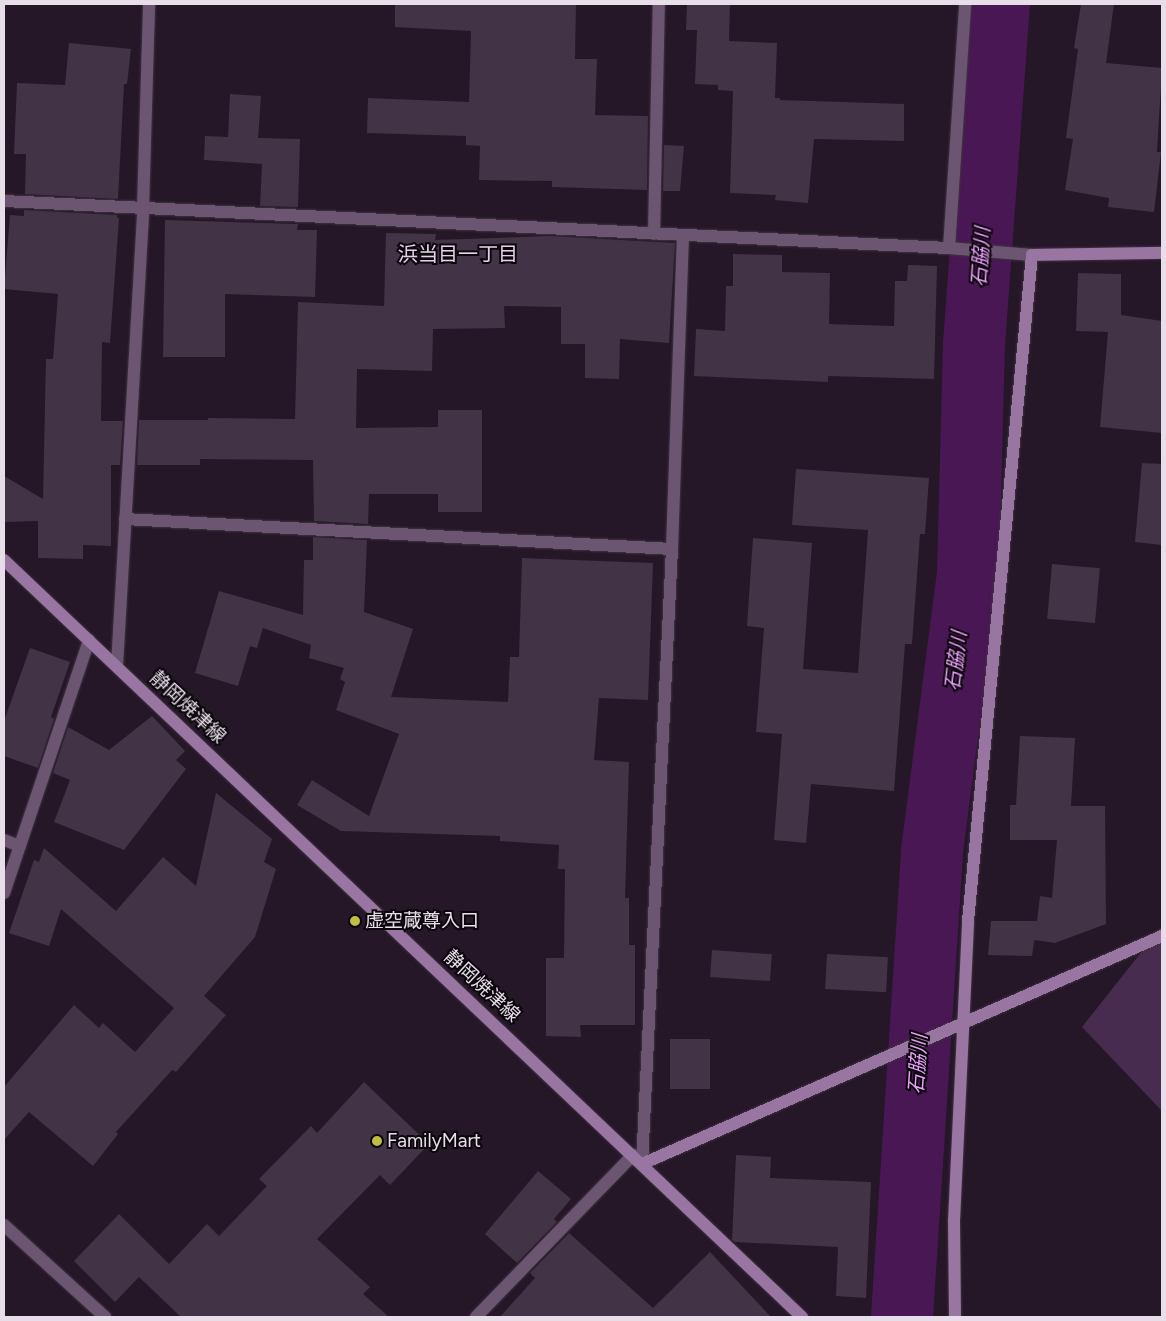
<!DOCTYPE html>
<html>
<head>
<meta charset="utf-8">
<style>
  body { margin:0 }
  #map { position:relative; width:1166px; height:1321px; overflow:hidden; background:#251728; font-family:Figtree,"Noto Sans JP",sans-serif }
  div>[style] { position:absolute }
  [style*='--x'] { left:calc(var(--x)*1px); top:calc(var(--y)*1px); width:calc(var(--w)*1px); rotate:calc(var(--a)*1deg) }
  .green>* { inset:0; background:#482c4f }
  .river>* { height:62px; margin:-31px; padding:0 31px; transform-origin:31px; border-radius:31px; background:#491754 }
  .building>* { inset:0; background:#423346; transform-origin:0 0 }
  .roads { filter:drop-shadow(0 0 1px #403343) drop-shadow(0 0 1px #403343) }
  .street>* { height:12px; margin:-6px; padding:0 6px; transform-origin:6px; border-radius:6px; background:#6c5571 }
  .secondary>* { height:12px; margin:-6px; padding:0 6px; transform-origin:6px; border-radius:6px; background:#9975a1 }
  .dots>* { width:14px; height:14px; translate:-50% -50%; box-sizing:border-box; border:2px solid #0b050c; border-radius:50% }
  span { translate:-50% -50%; white-space:nowrap; text-align:center; line-height:1.15; -webkit-text-stroke:4px #0b050c; paint-order:stroke }
  .street-label { font-size:19px; color:#e8deea }
  .poi-label { font-size:19px; color:#e8deea }
  .left { translate:0 -50%; text-align:left }
  .neighbourhood-label { font-size:20px; color:#e4d1e9 }
  .water-label { font-size:20px; color:#e9a1fa; font-style:italic }
  .frame { position:absolute; inset:0; border:5px solid #e8deea; pointer-events:none }
</style>
</head>
<body>
<div id="map">
  <div class="green">
    <i style="clip-path:polygon(1162px 926px,1162px 1111px,1082px 1027px)"></i>
  </div>
  <div class="river">
    <i style="--x:902;--y:1317;--w:467;--a:-86.3"></i>
    <i style="--x:932;--y:851;--w:281;--a:-82.6"></i>
    <i style="--x:968;--y:572;--w:228;--a:-88.5"></i>
    <i style="--x:974;--y:344;--w:341;--a:-85.8"></i>
  </div>
  <div class="building">
    <i style="clip-path:polygon(395px 4px,576px 4px,575px 59px,597px 59px,595px 115px,648px 116px,647px 190px,552px 187px,552px 181px,479px 180px,480px 146px,466px 145px,466px 136px,367px 133px,368px 98px,469px 102px,471px 31px,395px 27px)"></i>
    <i style="clip-path:polygon(687px 4px,730px 4px,729px 41px,777px 43px,775px 98px,780px 98px,780px 100px,904px 104px,904px 141px,814px 139px,808px 203px,775px 200px,776px 195px,730px 193px,733px 91px,718px 90px,718px 85px,695px 84px,697px 30px,686px 30px)"></i>
    <i style="clip-path:polygon(1081px 4px,1114px 4px,1106px 63px,1162px 68px,1157px 152px,1161px 152px,1154px 212px,1108px 207px,1109px 198px,1065px 190px,1073px 139px,1066px 138px,1078px 49px,1074px 48px)"></i>
    <i style="clip-path:polygon(69px 43px,131px 49px,127px 84px,124px 84px,118px 199px,25px 194px,26px 154px,14px 154px,17px 83px,65px 85px)"></i>
    <i style="clip-path:polygon(230px 94px,261px 96px,258px 138px,300px 139px,298px 207px,260px 206px,262px 164px,204px 160px,205px 136px,228px 137px)"></i>
    <i style="clip-path:polygon(664px 145px,684px 146px,680px 191px,663px 191px)"></i>
    <i style="clip-path:polygon(24px 210px,117px 215px,117px 218px,119px 218px,110px 343px,102px 342px,101px 421px,123px 421px,120px 465px,111px 465px,111px 546px,83px 545px,83px 559px,38px 558px,38px 521px,4px 522px,4px 476px,43px 499px,46px 359px,53px 359px,58px 294px,4px 289px,10px 215px,24px 216px)"></i>
    <i style="clip-path:polygon(165px 220px,298px 224px,297px 230px,317px 230px,315px 297px,225px 294px,225px 357px,163px 357px)"></i>
    <i style="clip-path:polygon(386px 233px,436px 234px,435px 240px,550px 236px,675px 243px,669px 343px,620px 339px,619px 379px,585px 378px,585px 344px,561px 344px,561px 307px,504px 306px,505px 328px,433px 329px,432px 371px,357px 369px,356px 428px,438px 427px,438px 410px,482px 410px,482px 512px,438px 512px,438px 494px,369px 494px,368px 524px,314px 521px,313px 460px,200px 459px,200px 465px,137px 465px,139px 420px,208px 420px,208px 418px,295px 419px,298px 302px,384px 306px)"></i>
    <i style="clip-path:polygon(733px 254px,782px 255px,782px 272px,830px 273px,829px 324px,894px 326px,895px 281px,907px 281px,908px 265px,937px 266px,934px 379px,828px 376px,828px 382px,694px 376px,696px 329px,725px 331px,726px 286px,733px 286px)"></i>
    <i style="clip-path:polygon(1078px 273px,1121px 274px,1121px 315px,1162px 321px,1162px 433px,1100px 427px,1108px 332px,1076px 331px)"></i>
    <i style="clip-path:polygon(1142px 463px,1162px 464px,1162px 545px,1135px 542px)"></i>
    <i style="clip-path:polygon(796px 469px,929px 478px,925px 534px,920px 534px,912px 644px,905px 644px,894px 791px,811px 784px,806px 843px,774px 840px,782px 734px,756px 732px,764px 628px,747px 626px,753px 538px,812px 543px,803px 669px,858px 673px,868px 530px,792px 525px)"></i>
    <i style="clip-path:polygon(313px 537px,367px 540px,364px 612px,413px 629px,391px 697px,508px 702px,510px 657px,519px 657px,522px 558px,653px 563px,648px 700px,599px 698px,594px 760px,629px 762px,625px 898px,629px 898px,629px 945px,635px 945px,635px 1025px,580px 1025px,581px 1037px,546px 1036px,546px 958px,564px 958px,565px 869px,558px 869px,559px 845px,500px 841px,500px 836px,341px 831px,297px 805px,312px 780px,369px 816px,399px 734px,336px 710px,345px 682px,340px 679px,344px 668px,309px 658px,311px 645px,263px 628px,257px 648px,250px 646px,238px 686px,195px 673px,219px 591px,303px 615px,304px 560px,313px 560px)"></i>
    <i style="left:1052px;top:564px;width:48px;height:55px;rotate:5deg"></i>
    <i style="clip-path:polygon(30px 648px,70px 662px,51px 717px,54px 719px,38px 768px,4px 756px,4px 721px)"></i>
    <i style="clip-path:polygon(152px 716px,185px 751px,176px 760px,186px 769px,124px 850px,54px 822px,70px 780px,53px 773px,68px 727px,109px 750px)"></i>
    <i style="clip-path:polygon(1020px 736px,1075px 738px,1071px 806px,1105px 806px,1106px 924px,1055px 943px,1034px 940px,1037px 923px,1032px 956px,988px 955px,991px 921px,1037px 921px,1040px 896px,1052px 898px,1057px 840px,1010px 840px,1010px 805px,1016px 805px)"></i>
    <i style="clip-path:polygon(216px 793px,272px 839px,264px 862px,276px 869px,255px 937px,204px 996px,226px 1015px,176px 1072px,172px 1070px,116px 1132px,118px 1134px,93px 1166px,29px 1112px,4px 1140px,4px 1087px,74px 1005px,99px 1028px,103px 1023px,135px 1052px,174px 1008px,61px 909px,49px 946px,9px 933px,34px 860px,39px 862px,44px 848px,116px 911px,163px 857px,196px 886px)"></i>
    <i style="left:712px;top:950px;width:60px;height:27px;rotate:4deg"></i>
    <i style="left:827px;top:954px;width:61px;height:35px;rotate:3deg"></i>
    <i style="left:670px;top:1039px;width:40px;height:50px"></i>
    <i style="clip-path:polygon(364px 1082px,429px 1144px,390px 1185px,380px 1175px,317px 1239px,370px 1287px,363px 1294px,389px 1317px,181px 1317px,139px 1277px,115px 1302px,74px 1261px,119px 1214px,169px 1264px,207px 1224px,219px 1236px,267px 1186px,259px 1179px,311px 1126px,317px 1133px)"></i>
    <i style="clip-path:polygon(736px 1155px,771px 1157px,770px 1178px,871px 1182px,866px 1298px,836px 1296px,838px 1247px,735px 1242px,732px 1240px)"></i>
    <i style="clip-path:polygon(538px 1171px,571px 1199px,554px 1219px,557px 1222px,517px 1263px,485px 1234px)"></i>
    <i style="clip-path:polygon(569px 1233px,653px 1308px,710px 1252px,771px 1317px,500px 1317px,535px 1278px,530px 1273px)"></i>
  </div>
  <div class="roads">
    <div class="street">
      <i style="--x:4;--y:201;--w:946;--a:2.85"></i>
      <i style="--x:949;--y:248;--w:83;--a:4.8"></i>
      <i style="--x:654;--y:234;--w:230;--a:-88.8"></i>
      <i style="--x:949;--y:248;--w:245;--a:-86.2"></i>
      <i style="--x:125;--y:519;--w:548;--a:3.14"></i>
      <i style="--x:117;--y:666;--w:458;--a:-86.7"></i>
      <i style="--x:143;--y:209;--w:205;--a:-88.3"></i>
      <i style="--x:4;--y:840;--w:17;--a:21"></i>
      <i style="--x:4;--y:893;--w:267;--a:-71.4"></i>
      <i style="--x:642;--y:1164;--w:616;--a:-87.21"></i>
      <i style="--x:672;--y:549;--w:314;--a:-88"></i>
      <i style="--x:4;--y:1225;--w:137;--a:42.3"></i>
      <i style="--x:476;--y:1317;--w:226;--a:-45.9"></i>
    </div>
    <div class="secondary">
      <i style="--x:4;--y:560;--w:1100;--a:43.49"></i>
      <i style="--x:642;--y:1164;--w:568;--a:-23.68"></i>
      <i style="--x:955;--y:1317;--w:96;--a:-90.6"></i>
      <i style="--x:954;--y:1221;--w:300;--a:-87.3"></i>
      <i style="--x:968;--y:921;--w:669;--a:-84.51"></i>
      <i style="--x:1032;--y:255;--w:130;--a:-0.9"></i>
    </div>
  </div>
  <div class="dots">
    <i style="left:355px;top:921px;background:#bebf42"></i>
    <i style="left:377px;top:1141px;background:#bebf42"></i>
  </div>
  <div class="street-label">
    <span style="left:188px;top:707px;rotate:43deg">静岡焼津線</span>
    <span style="left:482px;top:986px;rotate:43deg">静岡焼津線</span>
  </div>
  <div class="poi-label">
    <span class="left" style="left:365px;top:921px">虚空蔵尊入口</span>
    <span class="left" style="left:387px;top:1141px">FamilyMart</span>
  </div>
  <div class="neighbourhood-label">
    <span style="left:458px;top:254px">浜当目一丁目</span>
  </div>
  <div class="water-label">
    <span style="left:981px;top:257px;rotate:-86deg">石脇川</span>
    <span style="left:956px;top:661px;rotate:-83deg">石脇川</span>
    <span style="left:918px;top:1064px;rotate:-86deg">石脇川</span>
  </div>
  <div class="frame"></div>
</div>
</body>
</html>
